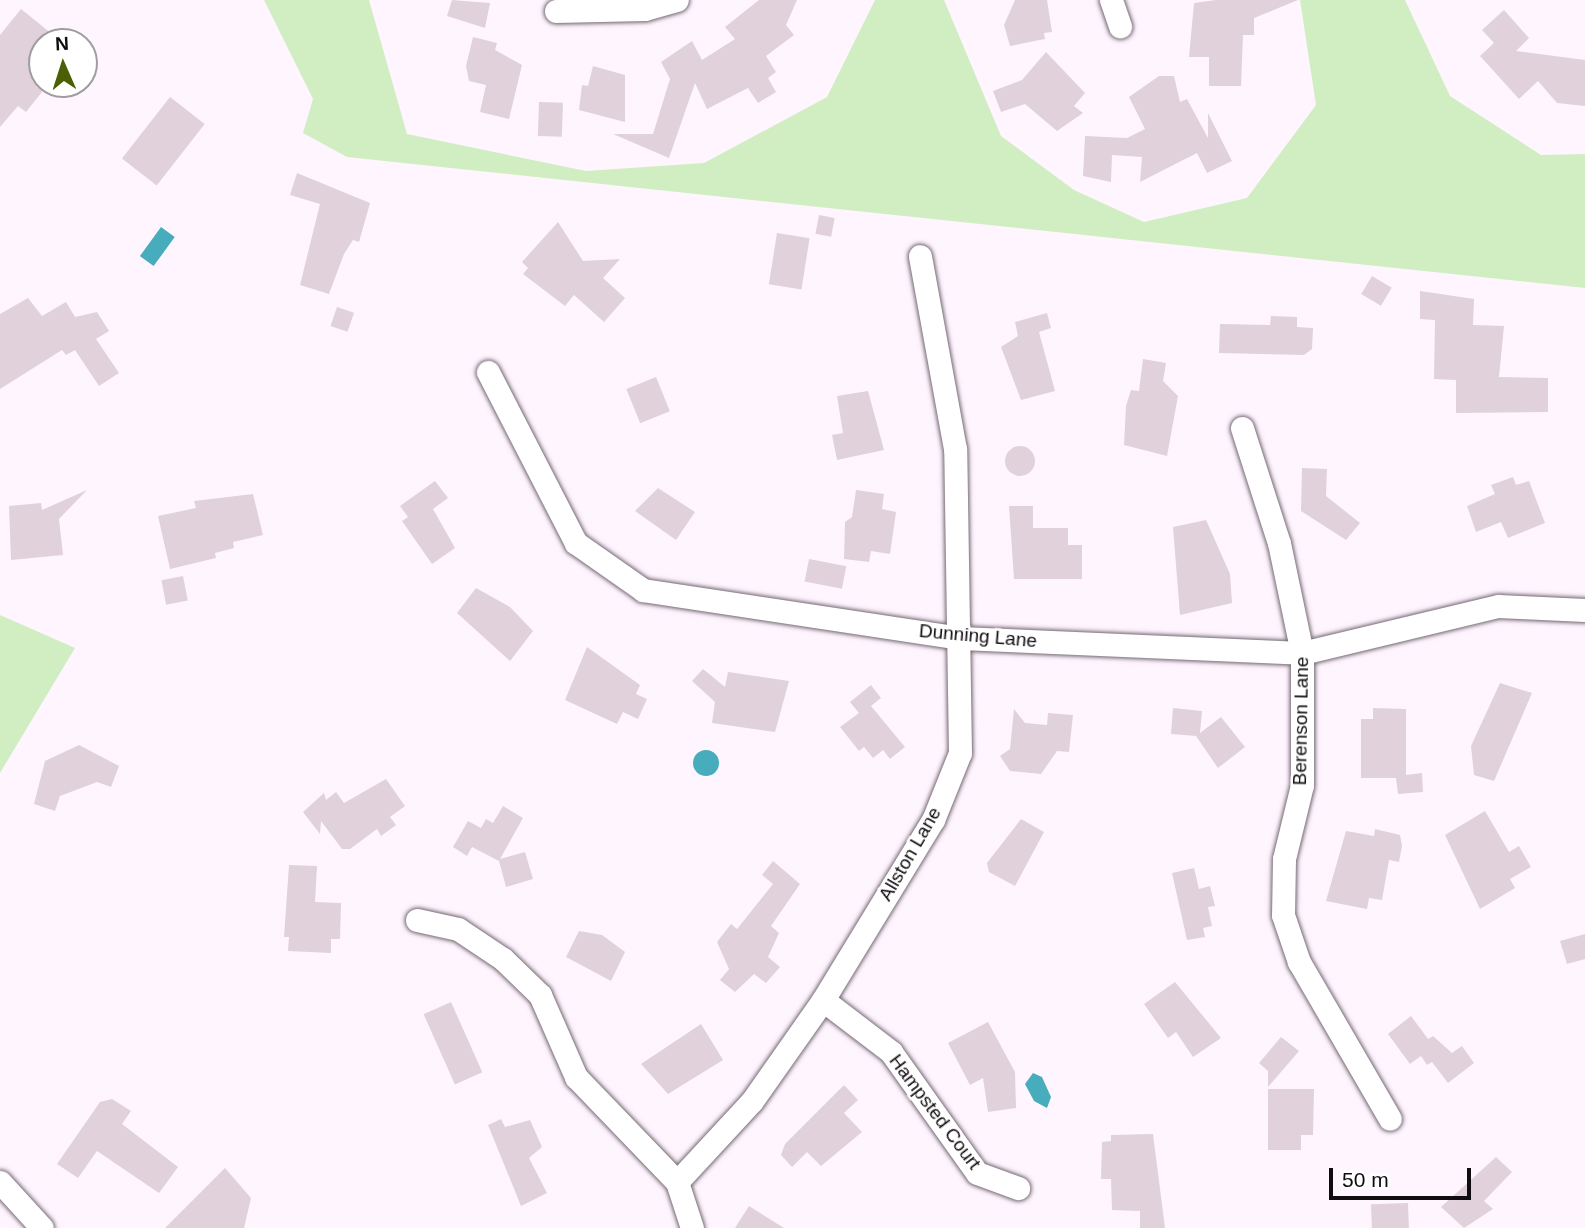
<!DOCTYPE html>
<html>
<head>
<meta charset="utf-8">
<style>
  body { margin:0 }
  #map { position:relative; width:1585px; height:1228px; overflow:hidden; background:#fff5ff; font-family:Arial,sans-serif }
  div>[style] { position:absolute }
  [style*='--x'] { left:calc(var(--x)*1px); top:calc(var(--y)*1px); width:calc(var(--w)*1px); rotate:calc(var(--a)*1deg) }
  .green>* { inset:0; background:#d1eec3 }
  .water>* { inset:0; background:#47acbb; transform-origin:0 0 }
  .round { border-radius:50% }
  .building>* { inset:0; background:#e1d1da; transform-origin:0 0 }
  .roads { filter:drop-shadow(0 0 2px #756a74) drop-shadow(0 0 2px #756a74) }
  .minor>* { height:23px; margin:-11.5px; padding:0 11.5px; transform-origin:11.5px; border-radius:11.5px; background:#fff }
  span { translate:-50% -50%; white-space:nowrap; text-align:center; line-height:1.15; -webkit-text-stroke:5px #fff; paint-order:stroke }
  .street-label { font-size:19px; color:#100c10 }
  .north { position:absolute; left:28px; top:28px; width:70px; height:70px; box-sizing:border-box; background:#fff; border:2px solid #9f9e9f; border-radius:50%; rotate:357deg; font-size:19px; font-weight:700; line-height:28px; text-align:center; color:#100c10 }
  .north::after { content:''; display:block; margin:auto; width:24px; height:32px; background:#4b5f05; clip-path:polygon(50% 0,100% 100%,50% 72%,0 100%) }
  .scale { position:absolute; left:1329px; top:1168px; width:142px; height:32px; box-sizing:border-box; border:4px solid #100c10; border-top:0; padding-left:9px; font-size:21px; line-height:24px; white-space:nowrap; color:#100c10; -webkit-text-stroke:5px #fff; paint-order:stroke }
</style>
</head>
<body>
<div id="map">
  <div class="green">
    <i style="clip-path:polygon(264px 0,369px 0,407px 134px,586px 171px,704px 163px,827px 97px,875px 0,944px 0,1001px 136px,1074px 190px,1144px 222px,1247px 198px,1316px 105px,1300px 0,1405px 0,1450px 96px,1541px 155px,1585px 154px,1585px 288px,347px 157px,303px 133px,313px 99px)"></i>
    <i style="clip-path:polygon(0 615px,75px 648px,0 773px)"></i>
  </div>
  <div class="water">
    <i style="left:161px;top:227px;width:17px;height:36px;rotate:36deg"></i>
    <i class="round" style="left:693px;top:750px;width:26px;height:26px"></i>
    <i style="clip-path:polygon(1033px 1073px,1042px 1077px,1051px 1097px,1047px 1108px,1034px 1101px,1025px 1084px)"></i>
  </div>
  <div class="building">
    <i style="clip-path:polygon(452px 0,490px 3px,485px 28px,447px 16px)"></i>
    <i style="clip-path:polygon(759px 0,797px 0,786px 25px,794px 35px,766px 56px,776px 72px,768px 78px,776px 92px,758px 103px,748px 88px,707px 109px,695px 83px,669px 158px,613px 134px,653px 134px,670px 79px,661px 62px,692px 41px,702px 60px,735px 39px,725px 27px)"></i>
    <i style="clip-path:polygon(1015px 0,1047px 0,1052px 32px,1044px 33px,1045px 39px,1010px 46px,1004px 25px)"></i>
    <i style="clip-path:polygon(1216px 0,1298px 0,1254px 18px,1254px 35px,1243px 35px,1241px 86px,1209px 86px,1209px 57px,1189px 57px,1194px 3px)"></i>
    <i style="clip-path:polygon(21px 9px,52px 34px,42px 42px,42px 92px,26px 112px,18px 106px,0 127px,0 35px)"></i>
    <i style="clip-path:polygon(1504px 10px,1529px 38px,1516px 51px,1585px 60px,1585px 106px,1557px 103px,1538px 81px,1519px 99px,1480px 56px,1494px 43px,1482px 30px)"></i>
    <i style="clip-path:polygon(473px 37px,497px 43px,495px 50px,522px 65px,509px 119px,480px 112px,486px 85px,469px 81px,466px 66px)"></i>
    <i style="clip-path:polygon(1046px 52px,1085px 93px,1074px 106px,1083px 113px,1057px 131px,1025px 104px,1001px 112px,993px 91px,1022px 80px)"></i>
    <i style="clip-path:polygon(593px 66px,625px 75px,625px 122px,579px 110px,582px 85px,588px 86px)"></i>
    <i style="clip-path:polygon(1159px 76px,1174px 76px,1180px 102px,1187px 99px,1208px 138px,1208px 113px,1232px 161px,1207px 173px,1197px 153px,1140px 182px,1142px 157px,1112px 155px,1111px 182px,1083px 176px,1085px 136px,1127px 138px,1145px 129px,1129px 97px)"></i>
    <i style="left:170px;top:97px;width:44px;height:78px;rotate:38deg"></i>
    <i style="left:539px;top:102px;width:24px;height:34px;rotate:2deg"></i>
    <i style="clip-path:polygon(297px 173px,370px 203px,359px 242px,353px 240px,344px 254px,329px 294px,300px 285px,320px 204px,290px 195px)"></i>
    <i style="left:819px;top:215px;width:16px;height:19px;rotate:11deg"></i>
    <i style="clip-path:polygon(558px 222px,583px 261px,620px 259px,603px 278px,625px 298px,604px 322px,574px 295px,565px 306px,523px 274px,528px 268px,522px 262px)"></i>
    <i style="left:777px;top:233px;width:33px;height:52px;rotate:9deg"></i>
    <i style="left:1372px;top:276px;width:23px;height:21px;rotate:31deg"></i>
    <i style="clip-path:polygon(1420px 291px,1474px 299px,1473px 325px,1504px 326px,1499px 377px,1548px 378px,1548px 412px,1456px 413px,1456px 380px,1434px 379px,1435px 320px,1420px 319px)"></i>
    <i style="clip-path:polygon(28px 298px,42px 316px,66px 302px,75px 317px,97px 312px,109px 331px,96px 339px,119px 373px,99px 386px,75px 350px,66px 355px,62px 350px,0 389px,0 314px)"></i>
    <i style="left:337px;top:307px;width:18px;height:20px;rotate:19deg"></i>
    <i style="clip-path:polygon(1047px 313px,1051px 328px,1039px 332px,1055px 391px,1021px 400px,1001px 347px,1018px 336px,1015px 322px)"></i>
    <i style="clip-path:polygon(1271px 316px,1297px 317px,1297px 327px,1313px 328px,1312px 349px,1304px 355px,1219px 353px,1220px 324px,1270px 325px)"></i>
    <i style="clip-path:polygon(1143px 359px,1166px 363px,1163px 381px,1178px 396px,1167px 456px,1124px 445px,1126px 406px,1131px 390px,1139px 391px)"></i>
    <i style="left:656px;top:377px;width:37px;height:32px;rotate:68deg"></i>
    <i style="clip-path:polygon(868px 391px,884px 450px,837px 460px,832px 435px,843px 433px,837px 396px)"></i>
    <i class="round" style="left:1005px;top:446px;width:30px;height:30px"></i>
    <i style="clip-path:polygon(1302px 468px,1327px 469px,1326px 496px,1360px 523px,1346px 540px,1301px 511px)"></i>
    <i style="clip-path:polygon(1513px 477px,1516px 485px,1529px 481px,1545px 523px,1508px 538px,1501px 522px,1476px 532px,1467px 506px,1495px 494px,1491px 485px)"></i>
    <i style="clip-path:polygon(435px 481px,448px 498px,433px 509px,455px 548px,432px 564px,402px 521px,408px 517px,400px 506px)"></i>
    <i style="clip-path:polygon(658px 488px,695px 512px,676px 540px,635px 511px)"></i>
    <i style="clip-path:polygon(87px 490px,59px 519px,63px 555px,11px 560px,9px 506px,41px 503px,42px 510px)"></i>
    <i style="clip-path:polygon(856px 490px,884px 494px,882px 509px,896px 512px,890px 554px,871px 551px,869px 562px,844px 559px,845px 522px,852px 517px)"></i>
    <i style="clip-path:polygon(253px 494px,263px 535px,233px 542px,234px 548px,215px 553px,216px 558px,170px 569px,158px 516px,196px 508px,194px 501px)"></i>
    <i style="clip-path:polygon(1009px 506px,1033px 506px,1033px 528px,1068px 528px,1068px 545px,1082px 545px,1082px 579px,1014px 579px)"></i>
    <i style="clip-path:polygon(1206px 520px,1230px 574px,1232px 603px,1180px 615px,1173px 527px)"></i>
    <i style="left:809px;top:559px;width:38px;height:23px;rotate:11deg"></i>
    <i style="left:183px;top:576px;width:25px;height:22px;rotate:79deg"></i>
    <i style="clip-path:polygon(476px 588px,510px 607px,533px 631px,510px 661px,457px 613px)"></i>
    <i style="clip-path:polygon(587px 647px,640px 685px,636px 694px,647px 699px,638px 719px,623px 712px,617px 724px,565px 700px)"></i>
    <i style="clip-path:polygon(703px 669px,725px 687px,728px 672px,789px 681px,775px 732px,712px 723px,715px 702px,692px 681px)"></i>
    <i style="clip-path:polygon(1500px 683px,1532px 693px,1494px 781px,1474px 775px,1471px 746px)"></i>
    <i style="clip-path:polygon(871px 685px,881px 698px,871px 706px,905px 747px,890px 759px,883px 750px,873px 758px,864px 747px,859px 751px,840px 727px,859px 713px,850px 702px)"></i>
    <i style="clip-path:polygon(1173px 708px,1202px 711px,1200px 733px,1221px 717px,1245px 747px,1218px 768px,1196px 736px,1171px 734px)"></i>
    <i style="clip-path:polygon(1373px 708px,1406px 709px,1406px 775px,1422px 773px,1423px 792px,1398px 794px,1396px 778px,1361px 778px,1361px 719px,1373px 719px)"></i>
    <i style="clip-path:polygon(1014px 709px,1025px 723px,1047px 725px,1048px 713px,1073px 715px,1069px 752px,1057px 751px,1041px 774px,1010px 771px,1000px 756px,1010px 749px)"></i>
    <i style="clip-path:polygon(79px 745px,119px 766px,111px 787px,97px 782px,60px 796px,55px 811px,34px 804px,45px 761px)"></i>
    <i style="clip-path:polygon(386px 779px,405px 806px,390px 817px,396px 825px,381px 836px,377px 829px,350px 849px,342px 849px,321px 821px,320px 834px,303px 812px,324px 793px,326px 800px,336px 792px,344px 803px)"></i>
    <i style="clip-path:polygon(503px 806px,523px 818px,500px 859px,525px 852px,533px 879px,506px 887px,499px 861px,472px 847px,467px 856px,453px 847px,468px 821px,481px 828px,486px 819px,493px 823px)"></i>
    <i style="clip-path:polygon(1485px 811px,1509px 852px,1519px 846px,1531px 867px,1510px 879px,1515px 888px,1480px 909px,1445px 835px)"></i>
    <i style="clip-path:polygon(1021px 819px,1044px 832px,1015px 886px,989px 872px,987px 863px)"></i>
    <i style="clip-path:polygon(1375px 829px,1400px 835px,1402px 846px,1399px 862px,1389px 860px,1382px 900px,1369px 898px,1367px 909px,1326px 901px,1346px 831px,1374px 836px)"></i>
    <i style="clip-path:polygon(773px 861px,800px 884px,771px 926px,779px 933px,768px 957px,780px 967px,766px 983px,754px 974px,735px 992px,720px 980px,729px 969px,717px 942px,731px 924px,737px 929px,773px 884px,762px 875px)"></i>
    <i style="clip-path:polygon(289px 865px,317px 866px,315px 902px,341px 903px,340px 939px,331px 939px,331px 953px,288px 951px,289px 937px,284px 937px)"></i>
    <i style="clip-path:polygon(1194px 868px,1199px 889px,1210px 886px,1215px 906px,1208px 907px,1212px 926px,1203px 928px,1205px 937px,1187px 940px,1172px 873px)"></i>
    <i style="clip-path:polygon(579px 931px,602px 935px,625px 952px,611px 981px,566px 957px)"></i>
    <i style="clip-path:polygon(1585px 934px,1585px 959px,1567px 964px,1560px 941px)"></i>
    <i style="clip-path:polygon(1175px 982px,1221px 1038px,1193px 1057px,1176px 1032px,1168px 1038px,1144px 1004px)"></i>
    <i style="left:451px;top:1002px;width:77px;height:30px;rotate:66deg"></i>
    <i style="clip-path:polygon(1411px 1016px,1428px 1039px,1433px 1036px,1452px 1053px,1462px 1046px,1474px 1063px,1448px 1083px,1432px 1062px,1427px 1065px,1421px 1056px,1410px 1064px,1388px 1034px)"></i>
    <i style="clip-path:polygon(988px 1022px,1015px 1072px,1016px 1108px,988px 1112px,983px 1078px,970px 1085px,948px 1043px)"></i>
    <i style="clip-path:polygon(701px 1024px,723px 1060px,668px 1094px,641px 1064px)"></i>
    <i style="clip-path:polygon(1281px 1037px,1299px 1051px,1268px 1087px,1268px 1071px,1259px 1063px)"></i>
    <i style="clip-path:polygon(844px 1085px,858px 1100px,844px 1113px,862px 1132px,821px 1166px,807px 1152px,792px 1167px,781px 1155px,785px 1144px)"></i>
    <i style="clip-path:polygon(1268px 1089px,1314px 1089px,1313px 1135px,1301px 1135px,1301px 1150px,1268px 1150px)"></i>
    <i style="clip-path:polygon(112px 1099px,131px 1111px,122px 1124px,178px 1167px,159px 1193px,97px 1151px,78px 1178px,57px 1164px,100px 1102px)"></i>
    <i style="clip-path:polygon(501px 1119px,505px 1127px,530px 1120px,542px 1147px,529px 1158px,547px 1193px,521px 1206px,488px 1125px)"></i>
    <i style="clip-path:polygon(1153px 1134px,1165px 1228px,1140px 1228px,1140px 1211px,1112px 1210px,1111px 1179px,1101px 1179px,1102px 1142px,1111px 1141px,1111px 1135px)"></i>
    <i style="clip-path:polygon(1496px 1157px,1512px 1172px,1484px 1201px,1493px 1209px,1464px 1228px,1441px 1207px)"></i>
    <i style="clip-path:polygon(225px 1168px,251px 1198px,244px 1228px,165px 1228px)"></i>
    <i style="left:1408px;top:1203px;width:25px;height:37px;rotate:88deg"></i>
    <i style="clip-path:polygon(749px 1206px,784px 1228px,735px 1228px)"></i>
  </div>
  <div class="roads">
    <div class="minor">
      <i style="--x:1111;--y:0;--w:28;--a:71"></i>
      <i style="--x:556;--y:11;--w:89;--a:-1.3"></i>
      <i style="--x:645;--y:9;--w:33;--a:-16"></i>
      <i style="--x:488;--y:372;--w:192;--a:62.8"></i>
      <i style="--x:576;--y:543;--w:82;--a:35"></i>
      <i style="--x:643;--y:590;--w:322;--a:8.6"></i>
      <i style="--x:961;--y:638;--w:341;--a:2.5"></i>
      <i style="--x:1302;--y:653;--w:202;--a:-13.5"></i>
      <i style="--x:1498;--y:606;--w:87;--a:2.6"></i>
      <i style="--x:1242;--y:428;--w:121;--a:72.2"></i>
      <i style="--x:1279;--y:543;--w:112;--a:78.2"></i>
      <i style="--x:1302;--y:653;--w:132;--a:90"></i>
      <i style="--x:1302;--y:785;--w:76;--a:103.7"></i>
      <i style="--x:1284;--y:859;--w:56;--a:91"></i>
      <i style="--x:1283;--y:915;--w:50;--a:71.2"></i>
      <i style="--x:1299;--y:962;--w:181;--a:59.9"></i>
      <i style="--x:417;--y:920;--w:42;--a:12.4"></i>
      <i style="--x:458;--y:929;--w:54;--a:33.7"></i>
      <i style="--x:503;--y:959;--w:52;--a:44.2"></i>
      <i style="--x:540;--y:995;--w:90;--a:66.3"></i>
      <i style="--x:576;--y:1077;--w:146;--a:46.1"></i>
      <i style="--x:677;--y:1182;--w:48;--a:71.9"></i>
      <i style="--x:823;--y:1000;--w:86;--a:37.4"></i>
      <i style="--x:891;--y:1052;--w:148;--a:54.6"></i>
      <i style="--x:977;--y:1173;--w:44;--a:20.1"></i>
      <i style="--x:0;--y:1182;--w:62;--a:47.6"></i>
      <i style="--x:677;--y:1182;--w:110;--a:-47.2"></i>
      <i style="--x:752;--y:1101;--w:123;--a:-54.9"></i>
      <i style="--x:823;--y:1000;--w:211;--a:-58.6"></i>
      <i style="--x:933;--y:820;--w:72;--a:-68.1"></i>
      <i style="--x:960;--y:753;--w:304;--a:-90.9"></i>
      <i style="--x:955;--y:449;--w:196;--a:-100.3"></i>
    </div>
  </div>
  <div class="street-label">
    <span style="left:978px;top:636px;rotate:5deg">Dunning Lane</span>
    <span style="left:1301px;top:721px;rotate:-89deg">Berenson Lane</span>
    <span style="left:910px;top:854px;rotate:-60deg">Allston Lane</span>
    <span style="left:935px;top:1112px;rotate:53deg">Hampsted Court</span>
  </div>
  <div class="north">N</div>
  <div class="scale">50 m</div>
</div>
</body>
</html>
